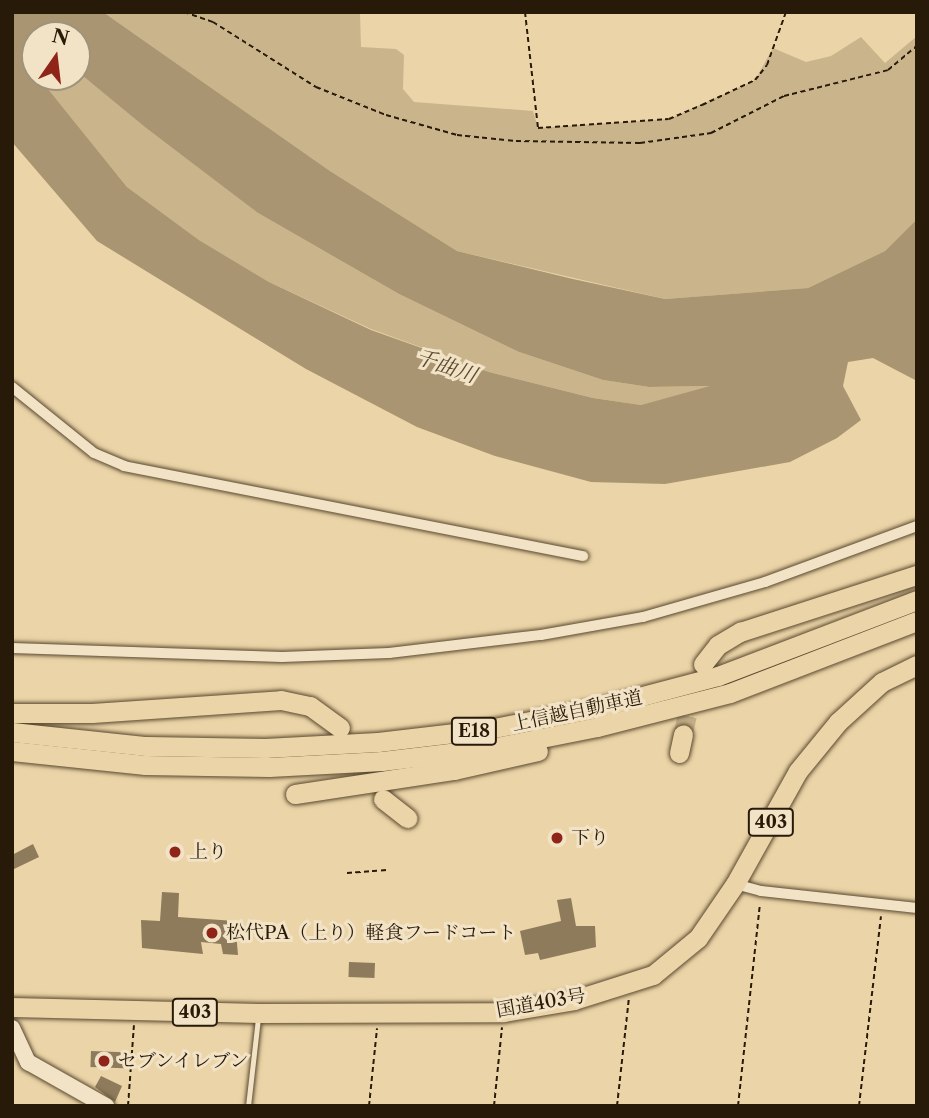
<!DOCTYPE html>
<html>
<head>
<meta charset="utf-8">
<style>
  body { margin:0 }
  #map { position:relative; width:929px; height:1118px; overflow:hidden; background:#ebd4a7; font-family:"Libre Caslon Text","Noto Serif JP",serif }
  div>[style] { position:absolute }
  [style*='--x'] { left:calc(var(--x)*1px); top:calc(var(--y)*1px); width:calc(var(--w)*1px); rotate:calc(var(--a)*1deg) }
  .green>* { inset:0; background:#cab48c }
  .water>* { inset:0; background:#a99571 }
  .building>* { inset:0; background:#8d7b5b; transform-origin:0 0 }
  .highway-tunnel>* { height:19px; margin-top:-9.5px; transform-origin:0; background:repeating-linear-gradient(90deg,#c4af87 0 19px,transparent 0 29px) }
  .path>* { height:2px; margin-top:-1px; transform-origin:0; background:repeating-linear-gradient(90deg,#281a08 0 5px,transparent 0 8.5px) }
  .roads { filter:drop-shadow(0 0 2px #594830) drop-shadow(0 0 2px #594830) }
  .lane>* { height:5px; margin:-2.5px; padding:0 2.5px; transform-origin:2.5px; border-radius:2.5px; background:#f2e3c6 }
  .street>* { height:10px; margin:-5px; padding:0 5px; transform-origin:5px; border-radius:5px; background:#f2e3c6 }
  .secondary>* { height:16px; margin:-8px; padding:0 8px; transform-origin:8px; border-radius:8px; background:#f2e3c6 }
  .highway>* { height:19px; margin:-9.5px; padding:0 9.5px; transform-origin:9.5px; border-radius:9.5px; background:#ebd4a7 }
  .dots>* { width:19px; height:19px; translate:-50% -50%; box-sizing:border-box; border:4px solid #f2e3c6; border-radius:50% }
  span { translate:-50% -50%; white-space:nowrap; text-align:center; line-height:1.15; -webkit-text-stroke:6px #f2e3c6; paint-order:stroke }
  .shield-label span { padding:2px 5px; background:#f2e3c6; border:2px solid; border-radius:5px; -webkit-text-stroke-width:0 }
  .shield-label { font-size:18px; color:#281a08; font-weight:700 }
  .street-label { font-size:19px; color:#281a08 }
  .poi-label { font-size:19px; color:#281a08 }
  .left { translate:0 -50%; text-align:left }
  .water-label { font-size:21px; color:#5c4b32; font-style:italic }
  .frame { position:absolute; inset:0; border:14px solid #281a08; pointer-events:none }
  .north { position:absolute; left:21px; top:21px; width:70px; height:70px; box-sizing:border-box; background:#f2e3c6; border:2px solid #a1937a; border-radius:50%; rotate:14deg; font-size:19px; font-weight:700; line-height:28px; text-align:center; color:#281a08 }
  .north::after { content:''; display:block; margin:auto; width:24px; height:32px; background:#8f2418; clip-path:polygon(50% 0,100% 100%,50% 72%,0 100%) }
</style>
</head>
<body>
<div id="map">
  <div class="green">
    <i style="clip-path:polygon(103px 12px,360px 13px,361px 47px,396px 49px,404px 55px,403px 89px,414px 102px,533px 111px,538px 128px,669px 119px,755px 80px,773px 48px,806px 62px,831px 56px,861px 37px,885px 63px,917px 36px,917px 219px,885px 251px,808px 288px,665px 299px,457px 251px,330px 171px)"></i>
    <i style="clip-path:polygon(77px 71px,258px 213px,399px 294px,519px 352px,603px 380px,649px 387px,714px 386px,641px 405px,593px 398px,489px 372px,371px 329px,269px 282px,199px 240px,127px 187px,44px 84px,44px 77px,77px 77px)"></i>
  </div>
  <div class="water">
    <i style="clip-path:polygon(evenodd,12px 12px,103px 12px,330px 171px,457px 251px,573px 279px,665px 299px,808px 288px,885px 251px,917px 219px,917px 381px,873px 358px,848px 362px,843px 386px,861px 420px,837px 438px,790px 462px,665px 484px,591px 482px,495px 456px,417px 427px,306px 369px,97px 241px,12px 142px,12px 12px,35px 35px,77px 35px,77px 71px,145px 127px,258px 213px,399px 294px,519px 352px,603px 380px,649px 387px,710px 386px,641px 405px,593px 398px,489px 372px,371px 330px,269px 282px,199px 240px,127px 187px,44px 84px,44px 77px,35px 77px,35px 35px)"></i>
  </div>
  <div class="building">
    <i style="clip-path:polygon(33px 844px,39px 857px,12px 870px,12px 855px)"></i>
    <i style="clip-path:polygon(162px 892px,179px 893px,178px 917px,235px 921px,238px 955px,223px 954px,221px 944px,201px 942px,203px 954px,142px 948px,141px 920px,160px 921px)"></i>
    <i style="clip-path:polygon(571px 898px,576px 926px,595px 926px,596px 947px,540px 960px,538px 953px,525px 955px,520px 931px,561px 921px,557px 900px)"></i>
    <i style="left:349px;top:962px;width:26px;height:15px;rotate:2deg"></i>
    <i style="left:91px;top:1051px;width:33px;height:16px;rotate:2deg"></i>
    <i style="clip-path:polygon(101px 1076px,122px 1086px,115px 1102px,95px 1087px)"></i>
  </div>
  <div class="highway-tunnel">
    <i style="--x:683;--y:734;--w:44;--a:-76.9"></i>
  </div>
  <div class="path">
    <i style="--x:184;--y:12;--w:31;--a:19"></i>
    <i style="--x:213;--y:22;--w:122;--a:32.3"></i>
    <i style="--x:316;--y:87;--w:75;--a:21.8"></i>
    <i style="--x:386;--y:115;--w:74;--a:15.7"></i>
    <i style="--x:457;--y:135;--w:59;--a:5.8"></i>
    <i style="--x:516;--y:141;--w:124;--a:0.9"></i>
    <i style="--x:640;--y:143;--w:72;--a:-8"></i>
    <i style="--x:711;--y:133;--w:82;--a:-26.9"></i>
    <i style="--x:784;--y:96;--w:107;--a:-14"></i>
    <i style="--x:888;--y:70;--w:38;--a:-40"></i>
    <i style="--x:525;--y:12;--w:117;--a:83.6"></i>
    <i style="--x:538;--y:128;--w:131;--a:-3.9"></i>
    <i style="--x:669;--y:119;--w:36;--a:-23"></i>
    <i style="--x:702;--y:105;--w:59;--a:-25.3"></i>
    <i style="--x:755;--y:80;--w:19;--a:-51"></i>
    <i style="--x:767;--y:65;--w:56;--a:-70.3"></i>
    <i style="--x:347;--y:873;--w:40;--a:-4.3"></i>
    <i style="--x:128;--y:1106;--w:81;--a:-85.8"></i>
    <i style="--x:369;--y:1106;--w:78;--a:-84.1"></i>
    <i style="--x:494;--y:1106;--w:79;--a:-84.2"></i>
    <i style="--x:617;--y:1106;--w:109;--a:-83.7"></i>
    <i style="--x:738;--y:1106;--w:204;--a:-83.8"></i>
    <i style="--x:859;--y:1106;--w:191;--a:-83.4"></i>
  </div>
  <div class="roads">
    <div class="lane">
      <i style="--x:248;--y:1106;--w:89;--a:-83.5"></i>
    </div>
    <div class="street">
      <i style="--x:12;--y:387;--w:105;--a:38.8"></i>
      <i style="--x:94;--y:453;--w:33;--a:23"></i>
      <i style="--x:124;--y:466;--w:468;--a:11.1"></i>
      <i style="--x:12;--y:648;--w:270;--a:1.9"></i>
      <i style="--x:282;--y:657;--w:107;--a:-2.1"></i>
      <i style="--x:389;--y:653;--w:153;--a:-6.8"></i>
      <i style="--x:541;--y:635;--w:104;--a:-10"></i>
      <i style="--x:643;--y:617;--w:127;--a:-16"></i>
      <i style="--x:765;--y:582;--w:162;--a:-20.2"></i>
      <i style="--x:735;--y:884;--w:27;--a:15"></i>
      <i style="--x:761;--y:891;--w:157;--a:6.2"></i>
    </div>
    <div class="secondary">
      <i style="--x:12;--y:1028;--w:38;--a:65"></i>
      <i style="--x:28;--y:1062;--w:90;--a:29.4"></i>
    </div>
    <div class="highway">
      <i style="--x:703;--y:664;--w:24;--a:-52"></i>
      <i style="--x:718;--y:645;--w:26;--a:-31"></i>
      <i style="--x:740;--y:632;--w:186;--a:-17.9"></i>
      <i style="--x:12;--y:713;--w:80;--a:0"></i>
      <i style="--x:92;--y:713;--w:189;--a:-3.9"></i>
      <i style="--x:281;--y:700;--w:30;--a:12"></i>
      <i style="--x:310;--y:706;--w:37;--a:36"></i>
      <i style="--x:12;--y:732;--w:135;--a:6"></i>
      <i style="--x:146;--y:746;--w:119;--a:1"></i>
      <i style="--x:265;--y:748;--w:113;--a:-3"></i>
      <i style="--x:378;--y:742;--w:112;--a:-6.7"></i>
      <i style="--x:489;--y:729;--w:110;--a:-11"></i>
      <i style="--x:597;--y:708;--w:125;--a:-14.8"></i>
      <i style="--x:718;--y:676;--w:213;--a:-20.9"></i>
      <i style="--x:12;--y:751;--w:134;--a:6"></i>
      <i style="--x:145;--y:765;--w:124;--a:0.9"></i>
      <i style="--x:269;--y:767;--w:113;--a:-3"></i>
      <i style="--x:382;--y:761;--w:110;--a:-6.8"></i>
      <i style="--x:491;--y:748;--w:108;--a:-11.2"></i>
      <i style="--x:597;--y:727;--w:137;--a:-14.3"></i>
      <i style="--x:730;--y:693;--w:200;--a:-21.1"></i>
      <i style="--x:679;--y:753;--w:19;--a:-78"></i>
      <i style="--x:295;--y:794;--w:161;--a:-8.6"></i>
      <i style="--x:454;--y:770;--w:86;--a:-12.7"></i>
      <i style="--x:383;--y:799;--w:31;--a:38"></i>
      <i style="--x:12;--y:1007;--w:247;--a:1.4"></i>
      <i style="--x:259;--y:1013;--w:245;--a:-0.2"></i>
      <i style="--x:504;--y:1012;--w:71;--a:-9.7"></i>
      <i style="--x:574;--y:1000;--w:83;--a:-17.6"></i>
      <i style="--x:653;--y:975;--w:58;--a:-39.4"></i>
      <i style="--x:698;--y:938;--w:65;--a:-55.6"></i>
      <i style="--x:735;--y:884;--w:129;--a:-60.9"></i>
      <i style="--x:798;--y:771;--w:63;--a:-50.8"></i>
      <i style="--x:838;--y:722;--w:59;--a:-42.3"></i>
      <i style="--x:882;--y:682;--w:39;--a:-26"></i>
    </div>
  </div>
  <div class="dots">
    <i style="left:557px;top:838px;background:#8f2418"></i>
    <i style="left:175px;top:852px;background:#8f2418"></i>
    <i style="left:212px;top:933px;background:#8f2418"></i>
    <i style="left:104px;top:1061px;background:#8f2418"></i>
  </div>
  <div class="shield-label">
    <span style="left:474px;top:731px">E18</span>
    <span style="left:771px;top:822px">403</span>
    <span style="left:195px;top:1012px">403</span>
  </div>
  <div class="street-label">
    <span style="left:577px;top:711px;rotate:-12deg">上信越自動車道</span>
    <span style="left:541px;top:1003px;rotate:-10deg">国道403号</span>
  </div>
  <div class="poi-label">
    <span class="left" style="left:571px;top:838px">下り</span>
    <span class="left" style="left:189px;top:852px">上り</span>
    <span class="left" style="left:226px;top:933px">松代PA（上り）軽食フードコート</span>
    <span class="left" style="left:118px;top:1061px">セブンイレブン</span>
  </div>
  <div class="water-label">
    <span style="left:446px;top:366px;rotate:19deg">千曲川</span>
  </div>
  <div class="frame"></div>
  <div class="north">N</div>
</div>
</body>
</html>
